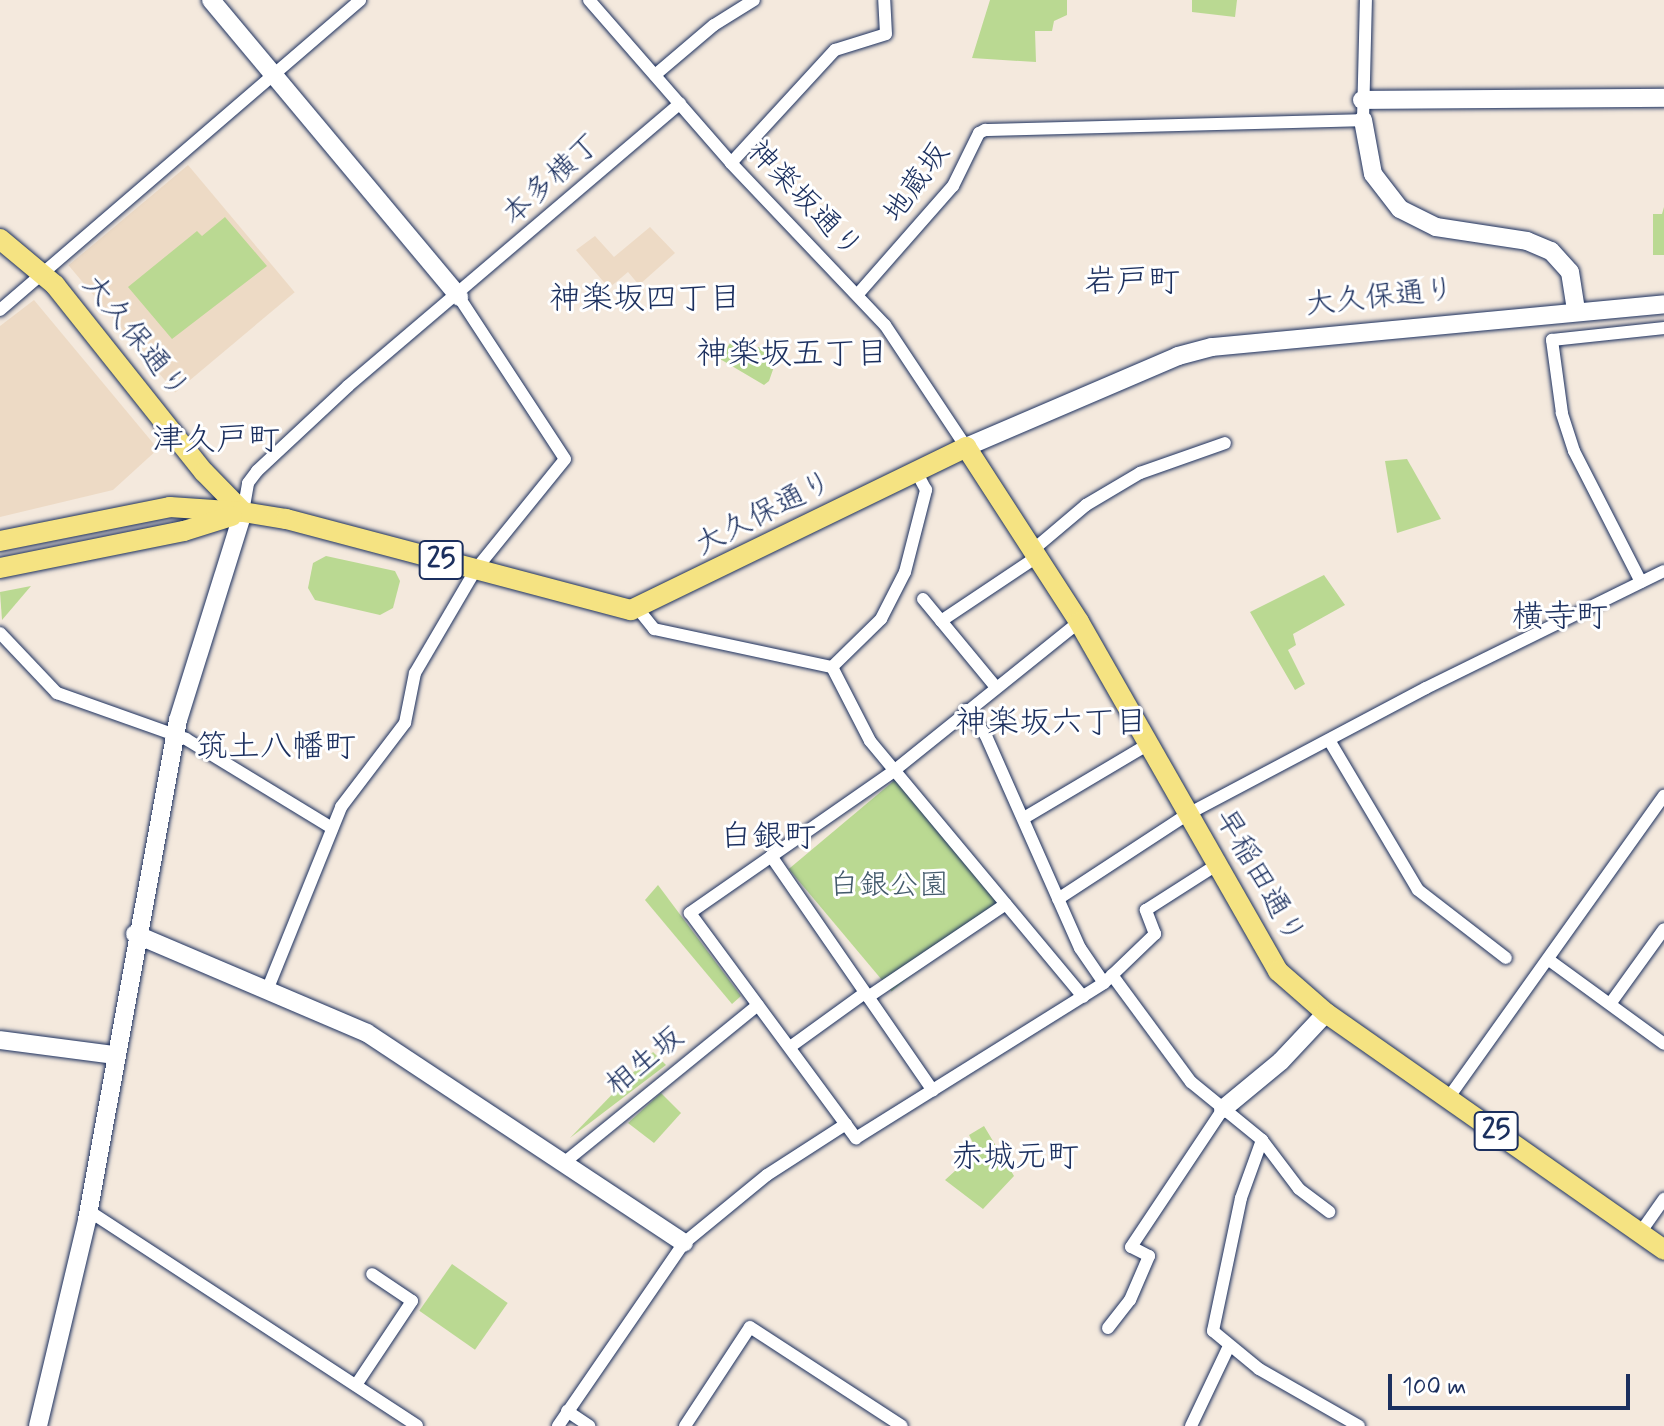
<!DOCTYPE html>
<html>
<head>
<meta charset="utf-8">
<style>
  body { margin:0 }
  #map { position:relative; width:1664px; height:1426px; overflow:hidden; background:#f4e9dd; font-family:Mynerve,"Klee One",sans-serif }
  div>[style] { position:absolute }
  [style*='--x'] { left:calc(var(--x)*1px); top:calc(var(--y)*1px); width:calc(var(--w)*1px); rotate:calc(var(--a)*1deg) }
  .built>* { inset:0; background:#eddac5; transform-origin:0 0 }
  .green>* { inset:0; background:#bad992; transform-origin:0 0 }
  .roads { filter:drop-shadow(0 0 2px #1b2f5e) drop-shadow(0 0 2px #1b2f5e) }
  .street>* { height:12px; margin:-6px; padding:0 6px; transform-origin:6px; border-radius:6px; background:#fff }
  .secondary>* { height:18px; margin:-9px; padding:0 9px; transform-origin:9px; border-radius:9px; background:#fff }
  .primary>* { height:20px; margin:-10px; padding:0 10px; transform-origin:10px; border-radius:10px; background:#f5e382 }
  span { translate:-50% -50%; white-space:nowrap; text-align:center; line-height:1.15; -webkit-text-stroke:6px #fff; paint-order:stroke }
  .shield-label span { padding:2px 6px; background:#fff; border:2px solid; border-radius:6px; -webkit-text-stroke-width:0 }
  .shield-label { font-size:28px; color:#1b2f5e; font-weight:700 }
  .street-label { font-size:30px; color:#1b2f5e }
  .park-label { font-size:30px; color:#435a6b }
  .neighbourhood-label { font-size:32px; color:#1b2f5e }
  .scale { position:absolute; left:1388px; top:1374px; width:242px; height:36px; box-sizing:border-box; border:4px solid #1b2f5e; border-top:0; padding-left:10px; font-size:24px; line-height:28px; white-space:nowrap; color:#1b2f5e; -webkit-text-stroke:6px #fff; paint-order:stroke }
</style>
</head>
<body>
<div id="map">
  <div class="built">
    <i style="left:188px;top:165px;width:166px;height:156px;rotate:50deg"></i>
    <i style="clip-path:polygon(650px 227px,675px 253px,639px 285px,628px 272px,609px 288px,576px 250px,595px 236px,614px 257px)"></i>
    <i style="clip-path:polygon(34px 300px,158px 449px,113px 490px,0 517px,0 326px)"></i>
  </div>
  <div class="green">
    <i style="clip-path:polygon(990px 0,1067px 0,1067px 15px,1054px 21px,1052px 31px,1035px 31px,1036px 62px,972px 58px)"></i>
    <i style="clip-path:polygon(1192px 0,1237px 0,1235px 17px,1192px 12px)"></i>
    <i style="clip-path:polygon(1664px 207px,1664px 255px,1653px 255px,1653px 214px,1662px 214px)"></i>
    <i style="clip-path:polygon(225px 217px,267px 266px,172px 339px,128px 287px,197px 231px,202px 236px)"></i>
    <i style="clip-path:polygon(732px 340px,748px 352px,759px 347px,776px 361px,769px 381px,764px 385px,720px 359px)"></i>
    <i style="clip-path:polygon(1407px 459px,1441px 519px,1397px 533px,1385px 461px)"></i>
    <i style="clip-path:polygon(326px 556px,395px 571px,400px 581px,393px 608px,380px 615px,315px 600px,308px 588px,313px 563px)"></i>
    <i style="clip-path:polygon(1324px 575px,1345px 605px,1293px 634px,1296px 645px,1288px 650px,1305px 684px,1295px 690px,1250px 612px)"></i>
    <i style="clip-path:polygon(31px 586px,2px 620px,0 592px)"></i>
    <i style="left:896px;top:779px;width:160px;height:140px;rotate:50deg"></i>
    <i style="clip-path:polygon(658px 885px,741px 996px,732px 1004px,645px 900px)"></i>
    <i style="clip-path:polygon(653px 1052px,666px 1065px,570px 1138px)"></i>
    <i style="clip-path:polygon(661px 1093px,681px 1113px,654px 1143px,628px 1123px)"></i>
    <i style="clip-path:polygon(984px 1126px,1014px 1176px,983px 1209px,945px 1180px,977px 1151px,969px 1135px)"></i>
    <i style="left:452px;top:1264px;width:68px;height:57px;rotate:35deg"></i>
  </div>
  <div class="roads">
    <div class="street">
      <i style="--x:589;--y:0;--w:216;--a:48.9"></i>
      <i style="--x:731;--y:163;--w:224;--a:46.5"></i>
      <i style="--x:885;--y:325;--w:146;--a:56.4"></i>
      <i style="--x:655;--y:75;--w:77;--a:-40.3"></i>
      <i style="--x:714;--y:25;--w:47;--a:-32"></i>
      <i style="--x:731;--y:163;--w:154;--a:-47.4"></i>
      <i style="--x:835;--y:50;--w:53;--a:-17.4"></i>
      <i style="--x:886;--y:34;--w:34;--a:-93"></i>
      <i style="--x:858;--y:294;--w:144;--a:-48.7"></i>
      <i style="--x:953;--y:186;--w:59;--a:-63.9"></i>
      <i style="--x:979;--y:133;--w:7;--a:-27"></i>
      <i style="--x:985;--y:130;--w:378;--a:-1.5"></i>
      <i style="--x:1363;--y:120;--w:120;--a:-88.6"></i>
      <i style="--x:0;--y:310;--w:475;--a:-40.7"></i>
      <i style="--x:243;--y:512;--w:29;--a:-80"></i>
      <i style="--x:248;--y:483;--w:15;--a:-53"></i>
      <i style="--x:257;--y:471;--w:125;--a:-43"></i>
      <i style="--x:348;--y:386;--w:436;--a:-40.4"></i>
      <i style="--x:1034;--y:549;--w:68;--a:-40.2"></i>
      <i style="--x:1086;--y:505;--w:63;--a:-30.7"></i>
      <i style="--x:1140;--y:473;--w:90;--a:-19.4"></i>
      <i style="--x:1641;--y:582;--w:147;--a:-117.1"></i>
      <i style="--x:1574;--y:451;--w:40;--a:-108"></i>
      <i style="--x:1562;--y:413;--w:74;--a:-97.8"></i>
      <i style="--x:1552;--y:340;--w:113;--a:-6.1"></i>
      <i style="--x:923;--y:599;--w:113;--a:50.4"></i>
      <i style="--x:638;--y:609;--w:26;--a:51"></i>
      <i style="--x:654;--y:629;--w:182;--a:12.1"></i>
      <i style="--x:941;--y:621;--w:117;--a:-33.8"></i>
      <i style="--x:1079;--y:622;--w:238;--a:141.2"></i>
      <i style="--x:894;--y:771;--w:249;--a:145.2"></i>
      <i style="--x:690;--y:913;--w:280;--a:53.6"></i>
      <i style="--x:856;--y:1138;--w:292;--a:-32"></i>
      <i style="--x:1104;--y:983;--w:71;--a:-43.9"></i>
      <i style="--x:1155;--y:934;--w:26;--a:-111"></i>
      <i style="--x:1146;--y:910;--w:85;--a:-32.6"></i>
      <i style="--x:0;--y:633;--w:83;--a:46.5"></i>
      <i style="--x:57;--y:693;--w:137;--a:19.6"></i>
      <i style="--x:186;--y:739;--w:171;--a:31.4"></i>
      <i style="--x:832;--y:667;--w:83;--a:62.8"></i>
      <i style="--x:870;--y:741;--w:333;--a:50.2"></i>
      <i style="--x:832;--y:667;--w:69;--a:-44.4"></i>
      <i style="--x:881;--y:619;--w:53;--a:-62.9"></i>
      <i style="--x:905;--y:572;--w:85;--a:-75.6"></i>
      <i style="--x:926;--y:490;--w:21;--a:-118"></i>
      <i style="--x:966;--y:710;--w:33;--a:52"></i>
      <i style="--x:986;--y:736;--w:232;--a:66.1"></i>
      <i style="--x:1080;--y:948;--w:42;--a:55.6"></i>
      <i style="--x:1329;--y:740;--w:174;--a:59.3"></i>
      <i style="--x:1418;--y:890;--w:111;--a:37.7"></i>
      <i style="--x:1024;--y:818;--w:143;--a:-30.7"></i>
      <i style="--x:771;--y:856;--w:285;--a:55.4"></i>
      <i style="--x:1058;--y:899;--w:155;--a:-33.2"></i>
      <i style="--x:1188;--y:814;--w:269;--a:-27.9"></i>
      <i style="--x:1426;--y:688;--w:265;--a:-26.2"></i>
      <i style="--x:1549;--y:960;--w:142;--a:36.1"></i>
      <i style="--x:1112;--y:975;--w:133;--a:53.6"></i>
      <i style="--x:1191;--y:1082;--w:92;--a:39.2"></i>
      <i style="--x:1262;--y:1140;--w:61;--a:52.9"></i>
      <i style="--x:1299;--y:1189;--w:38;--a:37"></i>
      <i style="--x:268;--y:988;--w:195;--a:-68"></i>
      <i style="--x:341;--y:807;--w:106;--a:-52.7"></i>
      <i style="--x:405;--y:723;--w:51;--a:-78.7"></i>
      <i style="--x:415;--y:673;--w:121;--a:-59.6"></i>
      <i style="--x:476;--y:569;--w:141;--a:-51"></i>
      <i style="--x:565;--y:459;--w:194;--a:-123.2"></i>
      <i style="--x:868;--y:997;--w:166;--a:-34"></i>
      <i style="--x:1610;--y:1004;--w:92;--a:-54.2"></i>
      <i style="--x:790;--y:1047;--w:92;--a:-35.8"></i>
      <i style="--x:1449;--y:1097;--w:370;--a:-54.5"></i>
      <i style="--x:1262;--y:1140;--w:62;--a:109.9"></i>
      <i style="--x:1241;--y:1198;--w:136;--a:101.9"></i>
      <i style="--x:1213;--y:1331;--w:60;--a:39.6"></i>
      <i style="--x:1259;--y:1369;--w:115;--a:29.7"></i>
      <i style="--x:566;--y:1161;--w:247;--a:-39.1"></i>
      <i style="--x:89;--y:1211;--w:392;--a:33.2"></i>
      <i style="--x:1640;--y:1233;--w:42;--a:-54.8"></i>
      <i style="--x:1108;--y:1328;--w:36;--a:-52"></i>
      <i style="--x:1130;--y:1300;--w:48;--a:-66.6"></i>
      <i style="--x:1149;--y:1256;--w:20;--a:-153"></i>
      <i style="--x:1131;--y:1247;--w:166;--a:-56.3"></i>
      <i style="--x:356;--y:1385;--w:101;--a:-56.3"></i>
      <i style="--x:412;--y:1301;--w:48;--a:-146"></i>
      <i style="--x:567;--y:1411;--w:27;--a:34"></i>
      <i style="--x:558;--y:1426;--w:222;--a:-55.5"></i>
      <i style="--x:684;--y:1243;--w:107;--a:-39.3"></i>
      <i style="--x:767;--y:1175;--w:94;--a:-32.8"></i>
      <i style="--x:685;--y:1426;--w:118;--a:-56.7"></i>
      <i style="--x:750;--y:1327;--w:181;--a:33.1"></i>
      <i style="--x:1191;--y:1426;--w:86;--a:-64.6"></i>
    </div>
    <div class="secondary">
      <i style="--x:211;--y:0;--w:387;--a:50.1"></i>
      <i style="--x:1362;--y:100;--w:302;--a:-0.4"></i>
      <i style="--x:1363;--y:120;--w:55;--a:79.5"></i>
      <i style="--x:1373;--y:174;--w:44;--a:52.4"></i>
      <i style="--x:1400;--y:209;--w:40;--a:26.6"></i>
      <i style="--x:1436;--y:227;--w:92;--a:8.7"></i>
      <i style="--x:1527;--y:241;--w:26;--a:23"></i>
      <i style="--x:1551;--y:251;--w:28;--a:48"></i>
      <i style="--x:1570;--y:272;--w:37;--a:81"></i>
      <i style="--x:966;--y:447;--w:231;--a:-23.2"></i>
      <i style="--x:1178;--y:356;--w:35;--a:-15"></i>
      <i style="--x:1212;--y:347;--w:454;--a:-5.4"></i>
      <i style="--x:135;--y:934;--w:252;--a:23.1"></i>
      <i style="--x:367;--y:1033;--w:380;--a:33.5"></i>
      <i style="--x:0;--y:1040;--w:115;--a:7.5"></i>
      <i style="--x:1223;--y:1109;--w:75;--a:-39.6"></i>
      <i style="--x:1281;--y:1061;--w:66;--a:-46.8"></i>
      <i style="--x:38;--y:1426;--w:212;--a:-76.6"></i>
      <i style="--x:87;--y:1220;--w:508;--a:-79.69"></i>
      <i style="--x:178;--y:720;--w:218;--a:-72.6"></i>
    </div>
    <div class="primary">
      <i style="--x:0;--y:239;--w:72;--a:39.9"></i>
      <i style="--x:55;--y:285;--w:239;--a:51.5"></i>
      <i style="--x:204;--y:472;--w:56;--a:45.7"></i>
      <i style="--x:0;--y:541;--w:173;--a:-11.3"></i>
      <i style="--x:170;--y:507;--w:73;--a:3.9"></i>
      <i style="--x:243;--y:512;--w:44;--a:9.2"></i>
      <i style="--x:286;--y:519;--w:357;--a:14.8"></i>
      <i style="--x:631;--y:610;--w:373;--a:-25.9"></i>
      <i style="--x:966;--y:447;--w:208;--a:57.1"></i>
      <i style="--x:1079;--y:622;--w:402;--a:60.3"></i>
      <i style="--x:1278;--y:971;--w:64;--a:41.2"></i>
      <i style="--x:1326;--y:1013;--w:413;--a:35"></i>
      <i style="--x:0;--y:568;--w:188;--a:-11.4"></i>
      <i style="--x:184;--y:531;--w:50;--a:-17.4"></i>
    </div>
  </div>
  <div class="shield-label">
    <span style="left:441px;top:560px">25</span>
    <span style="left:1496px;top:1131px">25</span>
  </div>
  <div class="street-label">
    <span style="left:552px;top:180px;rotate:-42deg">本多横丁</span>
    <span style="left:917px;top:183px;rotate:-54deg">地蔵坂</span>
    <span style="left:804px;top:200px;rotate:46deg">神楽坂通り</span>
    <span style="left:1380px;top:298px;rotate:-6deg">大久保通り</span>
    <span style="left:135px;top:337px;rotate:51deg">大久保通り</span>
    <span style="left:764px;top:514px;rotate:-27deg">大久保通り</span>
    <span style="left:1259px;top:877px;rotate:60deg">早稲田通り</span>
    <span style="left:645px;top:1062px;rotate:-39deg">相生坂</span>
  </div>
  <div class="park-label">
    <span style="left:889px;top:886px">白銀公園</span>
  </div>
  <div class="neighbourhood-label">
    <span style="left:1132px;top:282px">岩戸町</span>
    <span style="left:645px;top:299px">神楽坂四丁目</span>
    <span style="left:792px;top:354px">神楽坂五丁目</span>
    <span style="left:216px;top:440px">津久戸町</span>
    <span style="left:1560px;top:617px">横寺町</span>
    <span style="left:1051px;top:723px">神楽坂六丁目</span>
    <span style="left:276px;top:747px">筑土八幡町</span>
    <span style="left:768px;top:837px">白銀町</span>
    <span style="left:1015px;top:1157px">赤城元町</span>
  </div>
  <div class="scale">100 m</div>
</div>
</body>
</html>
